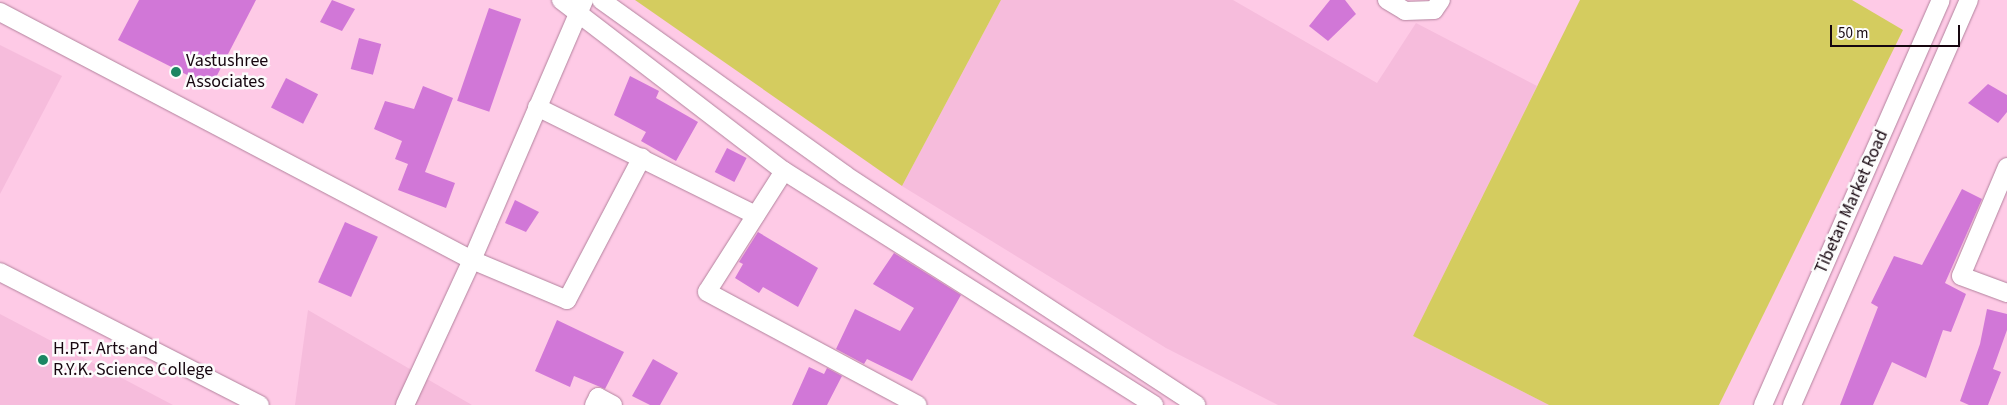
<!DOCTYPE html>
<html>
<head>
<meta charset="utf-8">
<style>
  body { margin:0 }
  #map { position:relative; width:2007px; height:405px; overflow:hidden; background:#fecae6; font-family:"Source Sans 3",sans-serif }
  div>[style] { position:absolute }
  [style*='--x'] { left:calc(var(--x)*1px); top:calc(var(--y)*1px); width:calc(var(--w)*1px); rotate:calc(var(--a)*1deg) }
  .built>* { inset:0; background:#f6bcdc }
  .green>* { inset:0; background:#d4cc5f }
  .building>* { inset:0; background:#d177d7; transform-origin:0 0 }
  .roads { filter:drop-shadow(0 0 1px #b2829d) drop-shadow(0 0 1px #b2829d) }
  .minor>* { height:18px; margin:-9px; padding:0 9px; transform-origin:9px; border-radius:9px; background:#fff }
  .dots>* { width:14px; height:14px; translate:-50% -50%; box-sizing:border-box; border:2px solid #fcfcfc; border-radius:50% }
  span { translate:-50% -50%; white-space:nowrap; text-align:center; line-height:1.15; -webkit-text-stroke:5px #fcfcfc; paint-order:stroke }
  .poi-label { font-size:18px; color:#16060f }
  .left { translate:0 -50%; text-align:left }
  .street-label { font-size:18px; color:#16060f }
  .scale { position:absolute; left:1830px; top:25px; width:130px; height:22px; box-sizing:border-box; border:2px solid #16060f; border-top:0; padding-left:6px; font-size:15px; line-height:18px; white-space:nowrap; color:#16060f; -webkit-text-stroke:4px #fcfcfc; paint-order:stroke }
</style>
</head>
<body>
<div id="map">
  <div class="built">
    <i style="clip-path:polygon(1001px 0,1233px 0,1377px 83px,1416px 23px,1537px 86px,1413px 336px,1549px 405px,1278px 405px,1166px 348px,902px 186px)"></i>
    <i style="clip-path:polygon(0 45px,62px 76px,0 194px)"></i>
    <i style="clip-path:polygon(308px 310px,472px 405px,295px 405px)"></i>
    <i style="clip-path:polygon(0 314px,173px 405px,0 405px)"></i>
  </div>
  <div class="green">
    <i style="clip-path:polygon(635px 0,1001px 0,902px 186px)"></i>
    <i style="clip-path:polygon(1580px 0,1852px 0,1903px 30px,1719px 405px,1549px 405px,1413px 336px)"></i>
  </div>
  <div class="building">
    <i style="clip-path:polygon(139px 0,256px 0,211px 87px,118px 40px)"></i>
    <i style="clip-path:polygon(332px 0,355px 9px,342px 31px,320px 22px)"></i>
    <i style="clip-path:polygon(1330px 0,1345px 0,1356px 14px,1328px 41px,1309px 26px)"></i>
    <i style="left:489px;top:8px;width:34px;height:98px;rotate:19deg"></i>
    <i style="left:359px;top:38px;width:23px;height:32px;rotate:15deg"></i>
    <i style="clip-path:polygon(630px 76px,659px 91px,656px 98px,698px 122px,676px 161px,641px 141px,646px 132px,614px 115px)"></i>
    <i style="left:286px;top:78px;width:36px;height:33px;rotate:27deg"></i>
    <i style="clip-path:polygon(1988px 84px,2007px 95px,2007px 112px,1998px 123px,1968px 103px)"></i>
    <i style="clip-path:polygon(423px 86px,453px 98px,425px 172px,455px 183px,446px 208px,398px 190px,408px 164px,395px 159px,402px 141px,374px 129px,385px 101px,414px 109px)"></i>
    <i style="left:727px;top:148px;width:22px;height:27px;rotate:27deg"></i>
    <i style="clip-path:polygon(1962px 189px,1982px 199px,1945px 283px,1966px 294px,1951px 332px,1943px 330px,1926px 378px,1892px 362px,1873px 405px,1840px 405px,1878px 307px,1871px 303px,1894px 256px,1922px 265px)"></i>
    <i style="clip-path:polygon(515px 200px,539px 212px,526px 232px,505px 223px)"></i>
    <i style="left:345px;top:222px;width:36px;height:66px;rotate:24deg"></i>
    <i style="clip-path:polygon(758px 232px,818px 268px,798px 307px,763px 287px,759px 293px,735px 278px,743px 264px,739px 262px)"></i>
    <i style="clip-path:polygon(894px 253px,961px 295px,912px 381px,867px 359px,864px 364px,836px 349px,855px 309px,900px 331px,914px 308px,873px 284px)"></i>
    <i style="clip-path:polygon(1987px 309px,2007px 314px,2007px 330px,1993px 369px,2001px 372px,1988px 405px,1969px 405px,1960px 401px,1980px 344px)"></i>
    <i style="clip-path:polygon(557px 320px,624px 352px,605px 389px,574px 376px,570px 387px,535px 371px)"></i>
    <i style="clip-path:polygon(653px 359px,678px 373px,660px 405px,650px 405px,632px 396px)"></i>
    <i style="clip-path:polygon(809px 367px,824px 374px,827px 368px,842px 376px,827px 405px,792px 405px)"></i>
  </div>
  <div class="roads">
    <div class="minor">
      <i style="--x:561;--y:0;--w:281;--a:37.5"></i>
      <i style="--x:784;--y:171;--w:438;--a:32.3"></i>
      <i style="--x:601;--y:0;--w:300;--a:35.6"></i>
      <i style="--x:845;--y:175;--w:420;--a:33.2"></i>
      <i style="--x:1387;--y:0;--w:21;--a:31"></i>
      <i style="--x:1405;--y:11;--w:29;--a:-2"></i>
      <i style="--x:1434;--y:10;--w:12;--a:-55"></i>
      <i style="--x:0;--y:12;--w:533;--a:27.72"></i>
      <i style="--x:472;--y:260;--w:283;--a:-66.7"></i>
      <i style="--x:537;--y:107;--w:244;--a:26.3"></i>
      <i style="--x:2007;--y:167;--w:118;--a:112.9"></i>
      <i style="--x:1961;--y:276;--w:49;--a:20.3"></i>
      <i style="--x:784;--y:171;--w:143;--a:122.5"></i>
      <i style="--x:707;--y:292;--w:239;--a:28.2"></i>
      <i style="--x:0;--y:272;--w:292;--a:27.1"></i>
      <i style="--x:405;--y:405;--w:160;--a:-65.2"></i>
      <i style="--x:472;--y:260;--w:103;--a:22.8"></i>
      <i style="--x:567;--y:300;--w:161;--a:-62.3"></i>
      <i style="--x:594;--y:405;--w:9;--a:-63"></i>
      <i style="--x:598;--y:397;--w:17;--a:28"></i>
      <i style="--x:1763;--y:405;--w:442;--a:-66.3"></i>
      <i style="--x:1792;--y:405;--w:442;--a:-66.4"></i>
    </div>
  </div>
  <div class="dots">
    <i style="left:176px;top:72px;background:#1c8663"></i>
    <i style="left:43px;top:360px;background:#1c8663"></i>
  </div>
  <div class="poi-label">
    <span class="left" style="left:186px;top:72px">Vastushree<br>Associates</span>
    <span class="left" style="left:53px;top:360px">H.P.T. Arts and<br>R.Y.K. Science College</span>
  </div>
  <div class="street-label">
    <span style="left:1852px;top:202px;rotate:-66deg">Tibetan Market Road</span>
  </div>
  <div class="scale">50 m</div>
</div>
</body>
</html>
